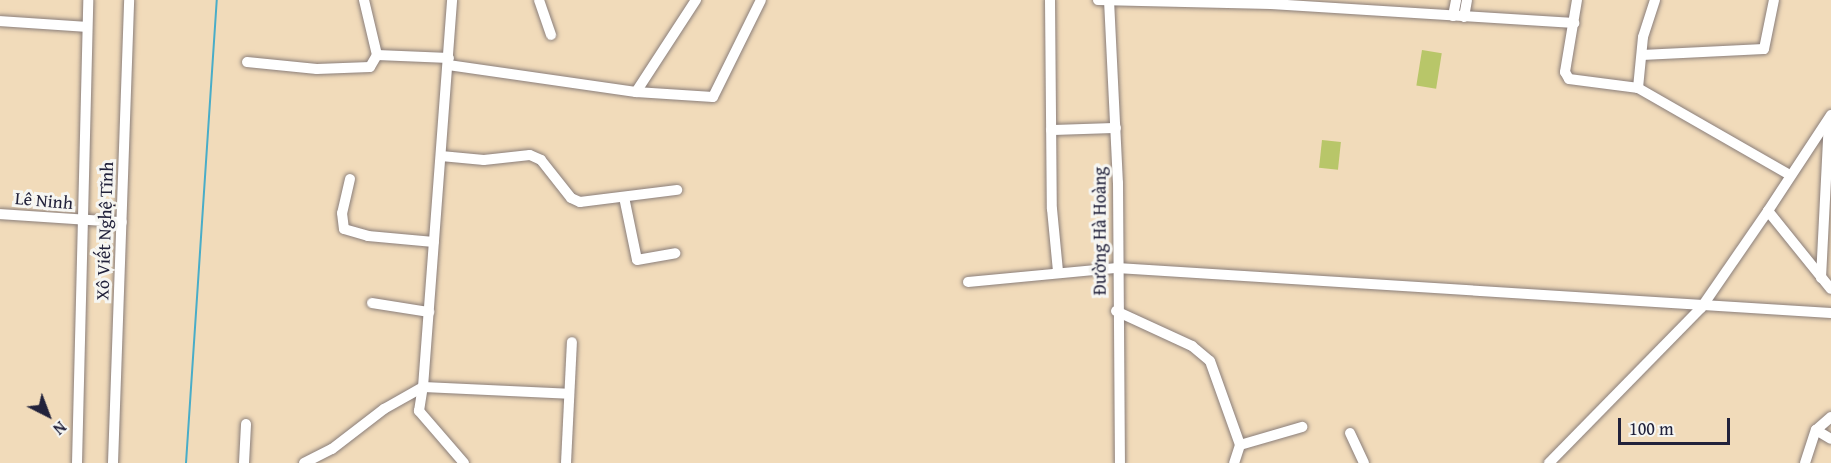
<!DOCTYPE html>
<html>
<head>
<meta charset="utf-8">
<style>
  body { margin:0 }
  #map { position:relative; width:1831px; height:463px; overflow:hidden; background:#f1dbba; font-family:"Gentium Book Plus",serif }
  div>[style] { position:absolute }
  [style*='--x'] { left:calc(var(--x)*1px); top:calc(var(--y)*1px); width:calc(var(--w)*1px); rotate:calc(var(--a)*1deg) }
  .green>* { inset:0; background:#b8c669; transform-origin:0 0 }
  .stream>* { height:2px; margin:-1px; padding:0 1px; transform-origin:1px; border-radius:1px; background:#49adc8 }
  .roads { filter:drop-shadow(0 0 2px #8a7e7a) drop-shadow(0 0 2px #8a7e7a) }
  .minor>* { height:10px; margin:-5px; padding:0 5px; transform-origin:5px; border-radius:5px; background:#fff }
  span { translate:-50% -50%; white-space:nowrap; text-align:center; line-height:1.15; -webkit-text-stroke:6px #f6f6f2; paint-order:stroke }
  .street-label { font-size:18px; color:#22223b }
  .north { position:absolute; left:18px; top:385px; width:60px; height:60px; -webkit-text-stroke:4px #f6f6f2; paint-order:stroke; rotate:138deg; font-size:16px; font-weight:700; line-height:24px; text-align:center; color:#22223b }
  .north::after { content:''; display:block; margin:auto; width:21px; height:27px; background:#22223b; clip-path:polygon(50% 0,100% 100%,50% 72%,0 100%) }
  .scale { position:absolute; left:1618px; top:418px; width:112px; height:27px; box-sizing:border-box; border:3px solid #22223b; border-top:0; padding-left:8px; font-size:18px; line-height:21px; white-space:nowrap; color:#22223b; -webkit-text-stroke:4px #f6f6f2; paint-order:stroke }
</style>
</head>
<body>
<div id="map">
  <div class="green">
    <i style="left:1422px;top:50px;width:20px;height:36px;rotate:9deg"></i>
    <i style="left:1322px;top:140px;width:19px;height:28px;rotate:6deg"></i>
  </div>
  <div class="stream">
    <i style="--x:186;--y:463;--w:464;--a:-86.2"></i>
  </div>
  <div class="roads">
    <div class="minor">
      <i style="--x:539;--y:0;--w:37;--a:71"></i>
      <i style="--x:1050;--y:0;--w:209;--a:89.5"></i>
      <i style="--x:1052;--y:209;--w:62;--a:84.5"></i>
      <i style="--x:1098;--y:0;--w:173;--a:1.3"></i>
      <i style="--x:1271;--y:4;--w:304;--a:3.6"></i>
      <i style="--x:1109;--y:0;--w:183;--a:87.2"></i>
      <i style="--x:1118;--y:183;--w:280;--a:89.6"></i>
      <i style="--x:1577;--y:0;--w:73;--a:99.5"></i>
      <i style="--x:1565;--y:72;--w:8;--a:60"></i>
      <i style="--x:1569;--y:79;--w:70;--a:7.4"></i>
      <i style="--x:1638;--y:88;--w:175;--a:29.8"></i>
      <i style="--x:1453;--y:16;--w:16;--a:-79"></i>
      <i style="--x:1464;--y:17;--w:17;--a:-80"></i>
      <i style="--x:0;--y:21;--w:87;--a:3.9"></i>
      <i style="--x:377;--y:55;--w:72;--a:2.4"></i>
      <i style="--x:1642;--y:55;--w:122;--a:-2.8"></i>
      <i style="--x:1764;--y:49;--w:50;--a:-78.5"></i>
      <i style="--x:247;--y:62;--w:70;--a:5.7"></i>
      <i style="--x:317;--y:69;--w:53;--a:-2.2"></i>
      <i style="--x:370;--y:67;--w:14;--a:-60"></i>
      <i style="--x:377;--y:55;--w:57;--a:-103.3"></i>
      <i style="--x:448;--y:65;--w:190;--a:8.2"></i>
      <i style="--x:636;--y:92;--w:110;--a:-56.9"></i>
      <i style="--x:1638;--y:88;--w:51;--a:-84.4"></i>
      <i style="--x:1643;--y:37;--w:39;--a:-72"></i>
      <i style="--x:636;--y:92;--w:77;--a:3.7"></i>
      <i style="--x:713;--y:97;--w:108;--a:-63.7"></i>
      <i style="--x:1831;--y:115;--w:115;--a:123.3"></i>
      <i style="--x:1768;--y:211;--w:100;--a:51.1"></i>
      <i style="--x:1051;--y:130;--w:65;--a:-1.8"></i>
      <i style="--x:441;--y:156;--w:43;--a:5.3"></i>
      <i style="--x:484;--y:160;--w:46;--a:-6.2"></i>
      <i style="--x:530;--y:155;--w:12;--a:24"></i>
      <i style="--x:541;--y:160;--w:48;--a:51.7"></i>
      <i style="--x:571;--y:198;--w:10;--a:24"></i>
      <i style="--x:580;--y:202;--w:98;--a:-7.1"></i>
      <i style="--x:350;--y:179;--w:35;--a:103"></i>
      <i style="--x:342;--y:213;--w:16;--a:83"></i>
      <i style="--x:344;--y:229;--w:25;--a:16"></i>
      <i style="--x:368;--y:236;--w:66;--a:5.2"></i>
      <i style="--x:624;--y:197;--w:64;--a:78.3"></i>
      <i style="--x:637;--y:260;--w:39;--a:-10"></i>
      <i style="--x:0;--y:214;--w:122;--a:3.8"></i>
      <i style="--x:1821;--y:278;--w:158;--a:-87.1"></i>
      <i style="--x:968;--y:282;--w:150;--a:-5.4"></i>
      <i style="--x:1117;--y:268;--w:715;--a:3.61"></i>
      <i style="--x:372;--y:303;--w:58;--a:9"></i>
      <i style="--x:1116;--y:311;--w:84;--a:24.7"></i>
      <i style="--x:1192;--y:346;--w:23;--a:40"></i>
      <i style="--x:1210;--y:361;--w:89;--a:70.3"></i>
      <i style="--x:1240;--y:445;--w:19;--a:108"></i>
      <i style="--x:1816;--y:430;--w:17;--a:31"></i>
      <i style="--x:1350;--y:433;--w:33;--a:65"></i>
      <i style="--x:1240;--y:445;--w:65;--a:-16.2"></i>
      <i style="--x:77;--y:463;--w:463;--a:-88.6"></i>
      <i style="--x:113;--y:463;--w:463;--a:-88"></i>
      <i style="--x:244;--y:463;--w:39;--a:-87"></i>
      <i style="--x:304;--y:463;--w:31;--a:-27"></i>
      <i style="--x:332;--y:449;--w:66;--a:-37.6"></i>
      <i style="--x:384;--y:409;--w:45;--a:-29.4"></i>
      <i style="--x:423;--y:387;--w:388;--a:-85.7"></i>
      <i style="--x:464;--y:463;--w:69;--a:-130.9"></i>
      <i style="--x:419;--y:411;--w:24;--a:-81"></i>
      <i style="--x:423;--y:387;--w:146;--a:2.7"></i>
      <i style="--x:566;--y:463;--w:121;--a:-87.2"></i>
      <i style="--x:1549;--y:463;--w:217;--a:-45.6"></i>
      <i style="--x:1701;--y:308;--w:118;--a:-55.4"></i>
      <i style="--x:1805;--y:463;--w:35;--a:-72"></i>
      <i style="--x:1816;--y:430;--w:20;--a:-41"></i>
    </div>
  </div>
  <div class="street-label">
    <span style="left:44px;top:201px;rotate:5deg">Lê Ninh</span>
    <span style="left:105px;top:231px;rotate:-88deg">Xô Viết Nghệ Tĩnh</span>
    <span style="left:1100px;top:231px;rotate:-90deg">Đường Hà Hoàng</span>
  </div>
  <div class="north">N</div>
  <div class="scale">100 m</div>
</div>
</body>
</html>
